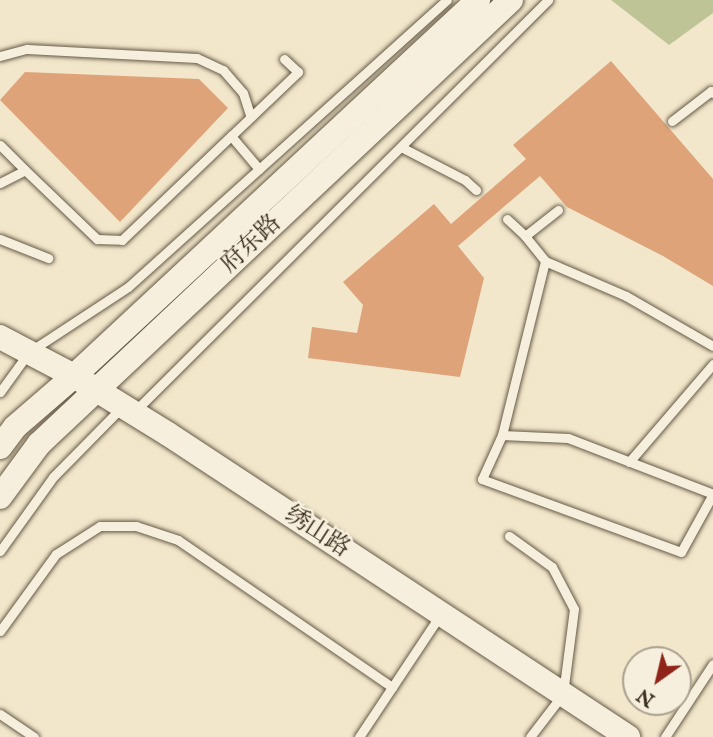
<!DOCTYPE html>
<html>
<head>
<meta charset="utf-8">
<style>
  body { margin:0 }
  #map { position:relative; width:713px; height:737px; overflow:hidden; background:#f2e7cb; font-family:"IM FELL English","Noto Serif SC",serif }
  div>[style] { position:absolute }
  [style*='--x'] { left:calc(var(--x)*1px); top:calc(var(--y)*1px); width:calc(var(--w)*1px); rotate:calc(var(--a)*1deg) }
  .green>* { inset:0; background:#bec495 }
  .building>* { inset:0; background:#dfa379 }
  .roads { filter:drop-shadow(0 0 2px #665a47) drop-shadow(0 0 2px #665a47) }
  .lane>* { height:9px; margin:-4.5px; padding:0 4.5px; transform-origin:4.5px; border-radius:4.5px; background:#f7efdd }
  .secondary>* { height:24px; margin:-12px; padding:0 12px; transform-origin:12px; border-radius:12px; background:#f7efdd }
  span { translate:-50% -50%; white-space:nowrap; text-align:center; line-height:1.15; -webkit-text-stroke:5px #f7efdd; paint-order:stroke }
  .street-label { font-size:24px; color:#382b1b }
  .north { position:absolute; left:622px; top:646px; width:70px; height:70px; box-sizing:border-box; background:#f7efdd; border:2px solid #aba18f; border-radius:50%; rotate:214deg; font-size:19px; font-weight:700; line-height:28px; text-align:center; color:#382b1b }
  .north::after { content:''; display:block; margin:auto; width:24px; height:32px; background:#8f2418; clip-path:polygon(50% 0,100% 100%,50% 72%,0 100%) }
</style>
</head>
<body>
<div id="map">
  <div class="green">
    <i style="clip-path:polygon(611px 0,713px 0,713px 13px,669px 45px)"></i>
  </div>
  <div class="building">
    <i style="clip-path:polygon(611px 61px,713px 179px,713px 286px,663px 256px,567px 207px,540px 176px,458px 246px,484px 278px,460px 377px,308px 358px,312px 327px,357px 333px,363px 305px,343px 282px,434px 204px,451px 224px,526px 159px,513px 145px)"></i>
    <i style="clip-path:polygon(25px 72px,199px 79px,228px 108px,120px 222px,0 100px)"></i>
  </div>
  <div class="roads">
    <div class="lane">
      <i style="--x:0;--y:56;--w:28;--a:-15"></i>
      <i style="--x:27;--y:49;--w:170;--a:3"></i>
      <i style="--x:197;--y:58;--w:29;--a:25"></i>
      <i style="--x:223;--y:70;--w:30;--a:49"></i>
      <i style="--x:243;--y:93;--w:25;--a:72"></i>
      <i style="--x:672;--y:121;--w:49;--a:-37.6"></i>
      <i style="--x:711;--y:91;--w:3;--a:45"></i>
      <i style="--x:0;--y:145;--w:35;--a:45"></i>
      <i style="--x:401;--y:147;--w:72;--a:27.3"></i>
      <i style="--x:465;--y:180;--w:15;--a:42"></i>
      <i style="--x:259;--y:169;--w:43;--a:-130.3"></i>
      <i style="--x:231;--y:136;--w:93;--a:-43.7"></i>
      <i style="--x:298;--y:72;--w:19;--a:-137"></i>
      <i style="--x:0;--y:183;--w:28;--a:-27"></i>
      <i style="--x:25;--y:170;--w:100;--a:43.8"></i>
      <i style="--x:97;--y:239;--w:25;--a:2"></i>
      <i style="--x:122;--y:240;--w:151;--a:-43.7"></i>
      <i style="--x:507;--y:219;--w:25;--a:43"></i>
      <i style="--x:525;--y:236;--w:42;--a:-38.2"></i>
      <i style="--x:525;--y:236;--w:32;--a:51"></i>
      <i style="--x:545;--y:261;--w:88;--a:23.4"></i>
      <i style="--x:626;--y:296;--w:100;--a:29.9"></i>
      <i style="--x:0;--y:239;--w:52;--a:21.6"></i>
      <i style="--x:0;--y:392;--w:49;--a:-54.1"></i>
      <i style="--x:29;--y:352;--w:118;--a:-33.3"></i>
      <i style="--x:128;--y:287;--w:429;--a:-42"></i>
      <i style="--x:135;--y:411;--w:583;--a:-44.86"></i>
      <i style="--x:502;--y:435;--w:66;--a:2.6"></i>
      <i style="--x:568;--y:438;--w:155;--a:21.1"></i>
      <i style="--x:713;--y:494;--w:66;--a:118.9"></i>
      <i style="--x:681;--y:552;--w:212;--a:-159.9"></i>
      <i style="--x:482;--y:479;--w:48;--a:-65.6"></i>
      <i style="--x:502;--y:435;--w:179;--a:-76.1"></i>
      <i style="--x:629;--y:462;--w:129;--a:-49.4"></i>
      <i style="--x:509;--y:536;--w:53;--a:35.8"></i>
      <i style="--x:552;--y:567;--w:47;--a:62.4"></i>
      <i style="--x:574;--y:609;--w:86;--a:97.4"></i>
      <i style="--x:563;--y:694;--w:54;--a:127.5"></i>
      <i style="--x:0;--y:551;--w:91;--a:-54.4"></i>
      <i style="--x:53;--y:477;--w:97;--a:-45.4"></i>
      <i style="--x:0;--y:631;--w:95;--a:-54"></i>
      <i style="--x:56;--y:554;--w:52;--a:-32.5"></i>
      <i style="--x:100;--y:526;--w:36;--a:0"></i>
      <i style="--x:136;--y:526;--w:44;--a:18.4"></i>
      <i style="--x:178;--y:540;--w:260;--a:34.5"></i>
      <i style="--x:0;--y:714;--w:41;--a:34.1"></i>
      <i style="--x:359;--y:737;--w:146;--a:-56.4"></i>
      <i style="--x:665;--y:737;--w:87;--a:-56.7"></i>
    </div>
    <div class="secondary">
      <i style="--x:0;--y:337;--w:84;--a:27.8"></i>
      <i style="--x:74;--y:376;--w:110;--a:31.7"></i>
      <i style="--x:168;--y:434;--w:551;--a:33.37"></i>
      <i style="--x:0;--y:447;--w:25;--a:-53"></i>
      <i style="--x:15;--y:427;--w:78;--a:-40.8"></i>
      <i style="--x:74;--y:376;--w:552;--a:-42.94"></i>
      <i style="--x:0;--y:497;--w:66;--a:-53.7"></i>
      <i style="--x:39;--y:444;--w:648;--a:-43.25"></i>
    </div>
  </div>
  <div class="street-label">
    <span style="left:251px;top:244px;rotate:-43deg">府东路</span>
    <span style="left:317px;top:532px;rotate:33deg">绣山路</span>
  </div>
  <div class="north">N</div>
</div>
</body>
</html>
